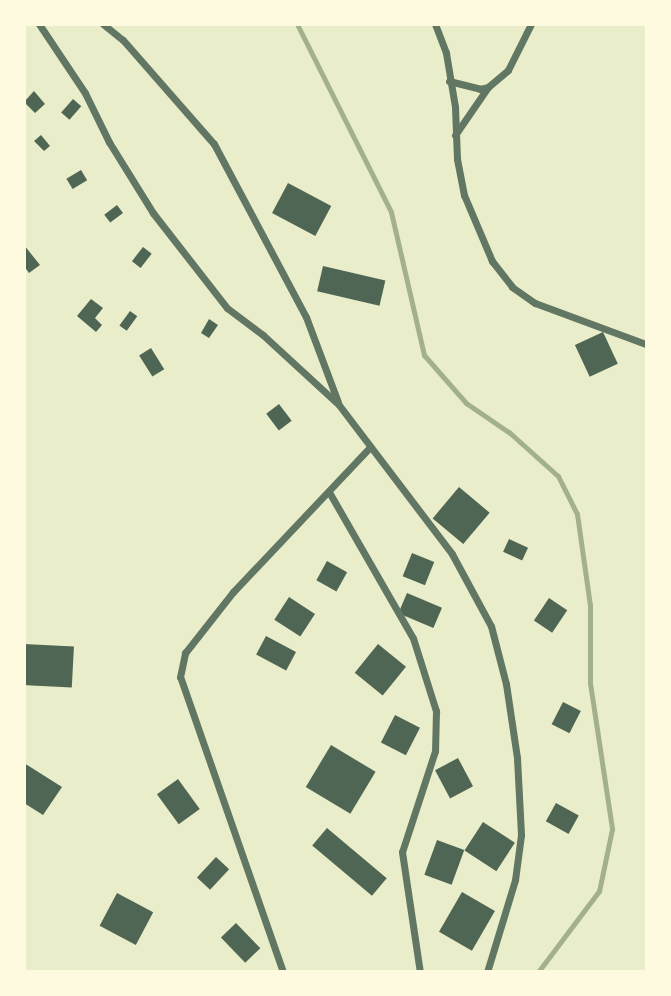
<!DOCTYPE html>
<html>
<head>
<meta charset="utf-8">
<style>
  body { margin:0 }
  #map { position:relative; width:671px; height:996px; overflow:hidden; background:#e9edc9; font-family:"Archivo Narrow",sans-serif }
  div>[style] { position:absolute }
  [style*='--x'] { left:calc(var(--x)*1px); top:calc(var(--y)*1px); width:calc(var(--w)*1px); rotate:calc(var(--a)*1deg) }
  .stream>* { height:5px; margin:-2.5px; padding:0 2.5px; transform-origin:2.5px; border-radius:2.5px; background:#a3b18a }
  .building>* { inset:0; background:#4f6655; transform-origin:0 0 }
  .minor>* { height:7px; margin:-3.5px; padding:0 3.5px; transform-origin:3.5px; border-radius:3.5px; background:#617663 }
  span { translate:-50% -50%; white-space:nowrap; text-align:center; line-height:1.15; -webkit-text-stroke:6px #fefae0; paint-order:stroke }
  .frame { position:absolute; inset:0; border:26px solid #fefae0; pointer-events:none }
</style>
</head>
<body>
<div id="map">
  <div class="stream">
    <i style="--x:297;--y:24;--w:210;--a:63.4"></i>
    <i style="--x:391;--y:212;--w:147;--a:77"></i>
    <i style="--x:424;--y:355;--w:64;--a:48.8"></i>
    <i style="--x:466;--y:403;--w:53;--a:34.3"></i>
    <i style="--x:510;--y:433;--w:64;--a:41.9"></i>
    <i style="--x:558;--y:476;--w:42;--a:63.4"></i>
    <i style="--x:577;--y:514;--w:92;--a:81.9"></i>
    <i style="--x:590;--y:605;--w:78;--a:90"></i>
    <i style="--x:590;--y:683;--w:148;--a:81.4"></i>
    <i style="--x:612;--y:829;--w:63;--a:101.8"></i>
    <i style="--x:599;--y:891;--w:101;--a:127"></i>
  </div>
  <div class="building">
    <i style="clip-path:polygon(34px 91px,45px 104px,35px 113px,24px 102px)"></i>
    <i style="left:73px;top:99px;width:11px;height:18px;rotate:41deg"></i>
    <i style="clip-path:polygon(41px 135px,50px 146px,44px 151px,34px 141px)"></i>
    <i style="left:81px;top:170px;width:12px;height:17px;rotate:59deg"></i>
    <i style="left:288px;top:183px;width:49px;height:34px;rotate:28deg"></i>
    <i style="left:117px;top:205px;width:10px;height:16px;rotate:53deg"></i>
    <i style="clip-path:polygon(24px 245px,40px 265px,29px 273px,24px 266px)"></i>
    <i style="left:143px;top:247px;width:11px;height:18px;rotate:38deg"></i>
    <i style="left:323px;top:266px;width:64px;height:26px;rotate:13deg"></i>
    <i style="clip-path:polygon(91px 299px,103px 308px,95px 318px,102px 325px,96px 332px,77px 316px)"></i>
    <i style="left:130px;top:311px;width:9px;height:18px;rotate:36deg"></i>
    <i style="clip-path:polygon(209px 319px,218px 325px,209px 338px,201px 333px)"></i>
    <i style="left:603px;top:332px;width:35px;height:31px;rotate:65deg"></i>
    <i style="left:151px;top:348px;width:25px;height:14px;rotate:58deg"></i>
    <i style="left:279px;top:404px;width:21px;height:16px;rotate:53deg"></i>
    <i style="left:459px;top:487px;width:40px;height:41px;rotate:40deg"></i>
    <i style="left:509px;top:539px;width:21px;height:14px;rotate:25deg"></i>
    <i style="left:412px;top:553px;width:24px;height:25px;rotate:22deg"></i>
    <i style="left:327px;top:561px;width:23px;height:22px;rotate:29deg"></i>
    <i style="left:407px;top:593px;width:38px;height:22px;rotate:23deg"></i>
    <i style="left:289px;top:597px;width:31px;height:27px;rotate:33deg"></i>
    <i style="left:549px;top:598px;width:22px;height:27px;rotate:34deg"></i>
    <i style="left:266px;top:636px;width:34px;height:21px;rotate:28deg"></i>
    <i style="left:24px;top:644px;width:50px;height:41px;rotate:3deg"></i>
    <i style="left:378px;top:644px;width:36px;height:37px;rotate:39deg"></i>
    <i style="left:563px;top:702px;width:20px;height:25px;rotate:27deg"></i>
    <i style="left:395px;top:715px;width:28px;height:31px;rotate:27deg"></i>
    <i style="left:331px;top:745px;width:52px;height:49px;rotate:31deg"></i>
    <i style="left:458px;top:758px;width:32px;height:26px;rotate:62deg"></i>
    <i style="clip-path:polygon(24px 763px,62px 787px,43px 815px,24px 803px)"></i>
    <i style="left:178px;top:779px;width:37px;height:26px;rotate:54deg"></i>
    <i style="left:556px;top:803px;width:26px;height:21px;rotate:29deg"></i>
    <i style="left:483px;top:822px;width:38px;height:34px;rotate:33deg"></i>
    <i style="left:327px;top:828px;width:78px;height:23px;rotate:40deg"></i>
    <i style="left:437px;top:840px;width:29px;height:37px;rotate:20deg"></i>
    <i style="left:216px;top:857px;width:18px;height:28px;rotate:43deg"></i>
    <i style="left:462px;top:892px;width:38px;height:46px;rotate:30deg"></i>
    <i style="left:117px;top:893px;width:41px;height:37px;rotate:28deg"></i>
    <i style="left:236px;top:923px;width:35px;height:21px;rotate:46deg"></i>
  </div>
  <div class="minor">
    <i style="--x:39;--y:24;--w:83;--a:56.3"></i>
    <i style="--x:85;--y:93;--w:55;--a:63.9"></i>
    <i style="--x:109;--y:142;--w:84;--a:58.2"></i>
    <i style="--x:153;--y:213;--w:120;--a:52.1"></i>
    <i style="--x:227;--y:308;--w:45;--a:36.9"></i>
    <i style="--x:263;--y:335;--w:103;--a:42.6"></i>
    <i style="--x:339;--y:405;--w:187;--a:52.8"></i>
    <i style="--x:452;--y:554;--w:82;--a:61.6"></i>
    <i style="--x:491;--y:626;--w:60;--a:75.5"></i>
    <i style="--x:506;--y:684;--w:75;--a:81.5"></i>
    <i style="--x:517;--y:758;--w:77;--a:87"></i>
    <i style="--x:521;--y:835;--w:45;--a:97.6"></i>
    <i style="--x:515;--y:880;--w:96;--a:106.9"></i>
    <i style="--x:103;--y:24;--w:26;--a:39"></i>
    <i style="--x:123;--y:40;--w:138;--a:48.8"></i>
    <i style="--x:214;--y:144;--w:196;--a:62"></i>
    <i style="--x:306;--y:317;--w:91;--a:69.4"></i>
    <i style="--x:435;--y:24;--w:31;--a:69"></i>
    <i style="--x:446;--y:53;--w:55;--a:80.5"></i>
    <i style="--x:455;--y:107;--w:52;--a:87.8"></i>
    <i style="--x:457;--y:159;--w:37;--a:79"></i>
    <i style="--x:464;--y:195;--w:72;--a:67"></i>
    <i style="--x:492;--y:261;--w:33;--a:52"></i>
    <i style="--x:512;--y:287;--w:28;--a:35"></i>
    <i style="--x:535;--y:303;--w:118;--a:20.3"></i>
    <i style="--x:449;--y:81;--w:32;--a:14"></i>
    <i style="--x:480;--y:89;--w:8;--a:-14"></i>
    <i style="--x:488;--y:87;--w:26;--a:-40"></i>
    <i style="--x:508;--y:70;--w:51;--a:-63.4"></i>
    <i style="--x:455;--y:135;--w:58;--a:-55.5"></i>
    <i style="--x:329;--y:492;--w:168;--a:60.1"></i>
    <i style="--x:413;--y:638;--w:77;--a:72.5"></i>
    <i style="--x:436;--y:711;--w:40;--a:91.4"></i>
    <i style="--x:435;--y:751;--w:106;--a:108.1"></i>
    <i style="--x:402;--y:852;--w:121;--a:81.5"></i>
    <i style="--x:283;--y:972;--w:312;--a:-109.2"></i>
    <i style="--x:180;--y:677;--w:25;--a:-78"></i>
    <i style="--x:185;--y:653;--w:78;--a:-51.8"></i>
    <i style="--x:233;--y:592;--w:199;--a:-46.6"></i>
  </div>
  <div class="frame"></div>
</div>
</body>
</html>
